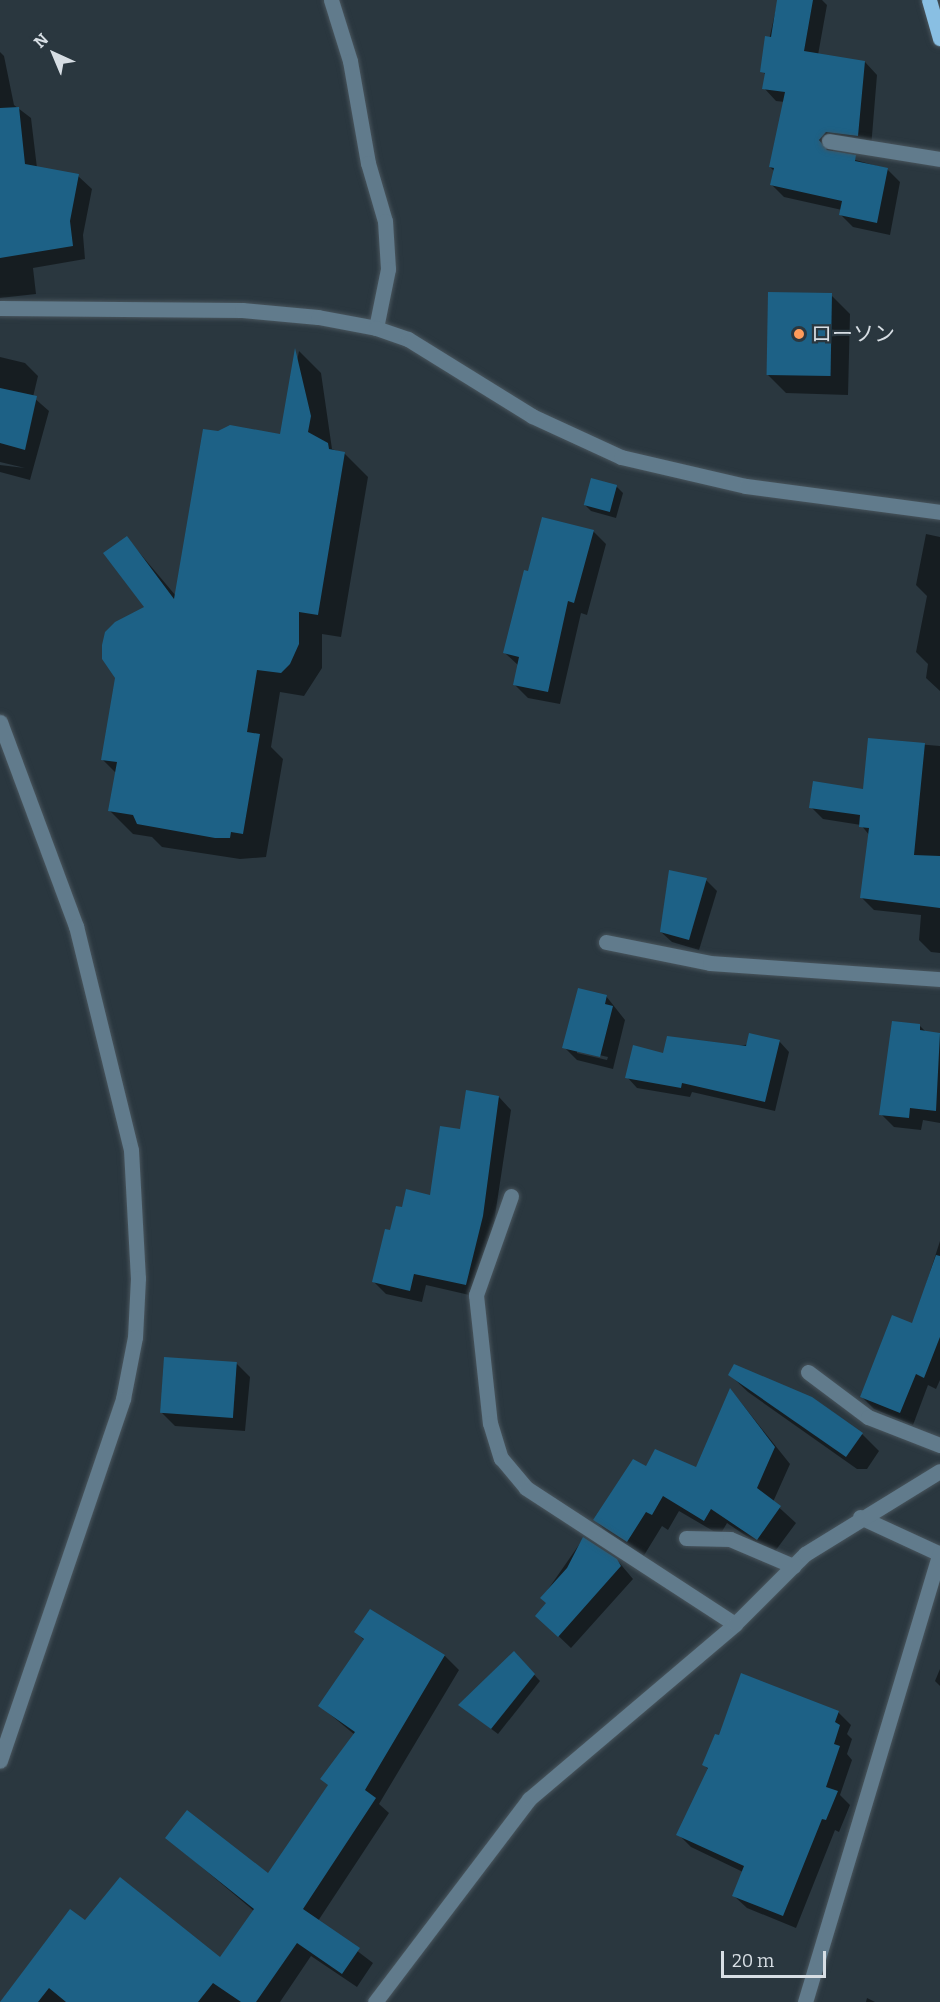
<!DOCTYPE html>
<html>
<head>
<meta charset="utf-8">
<style>
  body { margin:0 }
  #map { position:relative; width:940px; height:2002px; overflow:hidden; background:#2a373f; font-family:Bitter,"Noto Sans JP",serif }
  div>[style] { position:absolute }
  [style*='--x'] { left:calc(var(--x)*1px); top:calc(var(--y)*1px); width:calc(var(--w)*1px); rotate:calc(var(--a)*1deg) }
  .shadow>* { inset:0; background:#0007 }
  .building>* { inset:0; background:#1d6186; transform-origin:0 0 }
  .roads { filter:drop-shadow(0 0 2px #49555d) drop-shadow(0 0 2px #49555d) }
  .minor>* { height:15px; margin:-7.5px; padding:0 7.5px; transform-origin:7.5px; border-radius:7.5px; background:#617b8c }
  .major>* { height:15px; margin:-7.5px; padding:0 7.5px; transform-origin:7.5px; border-radius:7.5px; background:#89bfe3 }
  .dots>* { width:16px; height:16px; translate:-50% -50%; box-sizing:border-box; border:3px solid #2a373f; border-radius:50% }
  span { translate:-50% -50%; white-space:nowrap; text-align:center; line-height:1.15; -webkit-text-stroke:4.5px #2a373f; paint-order:stroke }
  .poi-label { font-size:21px; color:#d7dee4 }
  .left { translate:0 -50%; text-align:left }
  .north { position:absolute; left:24px; top:24px; width:60px; height:60px; -webkit-text-stroke:4px #2a373f; paint-order:stroke; rotate:316deg; font-size:16px; font-weight:700; line-height:24px; text-align:center; color:#d7dee4 }
  .north::after { content:''; display:block; margin:auto; width:21px; height:27px; background:#d7dee4; clip-path:polygon(50% 0,100% 100%,50% 72%,0 100%) }
  .scale { position:absolute; left:721px; top:1951px; width:105px; height:27px; box-sizing:border-box; border:3px solid #d7dee4; border-top:0; padding-left:8px; font-size:18px; line-height:21px; white-space:nowrap; color:#d7dee4; -webkit-text-stroke:4px #2a373f; paint-order:stroke }
</style>
</head>
<body>
<div id="map">
  <div class="shadow">
    <i style="clip-path:polygon(778px 0,822px 0,827px 5px,818px 55px,865px 62px,877px 75px,871px 148px,839px 144px,831px 153px,887px 169px,900px 182px,890px 235px,853px 227px,841px 215px,842px 210px,784px 197px,771px 184px,774px 171px,770px 167px,785px 102px,776px 101px,764px 88px,766px 75px,762px 71px)"></i>
    <i style="clip-path:polygon(0 52px,4px 56px,14px 105px,31px 118px,37px 168px,78px 176px,92px 189px,83px 235px,85px 259px,33px 268px,36px 294px,0 298px)"></i>
    <i style="clip-path:polygon(831px 295px,850px 314px,848px 395px,786px 393px,767px 374px)"></i>
    <i style="clip-path:polygon(299px 351px,321px 373px,332px 449px,345px 454px,368px 477px,341px 637px,322px 634px,322px 668px,304px 696px,280px 692px,271px 747px,283px 759px,266px 857px,240px 859px,162px 847px,152px 837px,133px 834px,110px 811px,116px 773px,102px 759px,146px 607px,127px 538px,176px 596px,282px 436px)"></i>
    <i style="clip-path:polygon(0 357px,25px 363px,38px 376px,33px 397px,49px 411px,30px 480px,0 472px,0 465px,25px 468px,0 462px)"></i>
    <i style="clip-path:polygon(617px 487px,623px 493px,616px 518px,591px 511px,584px 504px)"></i>
    <i style="clip-path:polygon(593px 531px,606px 544px,587px 615px,581px 613px,560px 704px,528px 698px,515px 685px,519px 666px,505px 653px,529px 572px)"></i>
    <i style="clip-path:polygon(926px 534px,940px 537px,940px 691px,926px 678px,928px 664px,916px 652px,927px 596px,916px 585px)"></i>
    <i style="clip-path:polygon(869px 740px,940px 746px,940px 953px,931px 952px,919px 940px,921px 915px,874px 910px,862px 898px,870px 836px,861px 825px,823px 819px,811px 807px,864px 790px)"></i>
    <i style="clip-path:polygon(670px 872px,706px 880px,717px 891px,699px 950px,672px 942px,661px 932px)"></i>
    <i style="clip-path:polygon(evenodd,606px 996px,625px 1020px,613px 1069px,577px 1060px,564px 1047px,606px 996px,577px 1050px,608px 1057px,607px 1060px,577px 1053px,577px 1050px)"></i>
    <i style="clip-path:polygon(919px 1025px,927px 1033px,940px 1034px,940px 1123px,923px 1120px,921px 1130px,894px 1127px,881px 1114px)"></i>
    <i style="clip-path:polygon(779px 1041px,789px 1052px,775px 1111px,692px 1092px,690px 1097px,637px 1088px,627px 1077px,664px 1054px)"></i>
    <i style="clip-path:polygon(499px 1097px,511px 1110px,493px 1229px,478px 1297px,426px 1285px,422px 1302px,386px 1294px,374px 1282px,403px 1209px,432px 1197px,461px 1130px)"></i>
    <i style="clip-path:polygon(940px 1241px,940px 1380px,936px 1389px,928px 1385px,913px 1425px,874px 1409px,862px 1397px,913px 1325px)"></i>
    <i style="clip-path:polygon(237px 1364px,250px 1377px,245px 1431px,175px 1426px,162px 1413px)"></i>
    <i style="clip-path:polygon(730px 1375px,862px 1434px,879px 1451px,867px 1469px,857px 1469px,748px 1392px)"></i>
    <i style="clip-path:polygon(731px 1390px,790px 1464px,773px 1502px,796px 1523px,773px 1554px,727px 1523px,720px 1535px,679px 1511px,668px 1530px,662px 1526px,643px 1557px,610px 1535px,595px 1520px,646px 1468px,697px 1469px)"></i>
    <i style="clip-path:polygon(583px 1539px,617px 1560px,633px 1579px,571px 1648px,550px 1628px,548px 1603px,542px 1598px)"></i>
    <i style="clip-path:polygon(371px 1611px,445px 1656px,459px 1670px,379px 1804px,389px 1813px,318px 1921px,373px 1963px,357px 1987px,311px 1956px,280px 2002px,15px 2002px,85px 1922px,221px 1959px,254px 1911px,167px 1838px,268px 1875px,329px 1786px,355px 1735px,320px 1706px,365px 1641px,356px 1632px)"></i>
    <i style="clip-path:polygon(514px 1653px,540px 1681px,498px 1734px,460px 1705px)"></i>
    <i style="clip-path:polygon(940px 1669px,940px 1686px,935px 1681px)"></i>
    <i style="clip-path:polygon(838px 1712px,851px 1725px,847px 1734px,852px 1739px,847px 1754px,852px 1760px,840px 1795px,850px 1805px,839px 1832px,835px 1830px,796px 1928px,747px 1908px,734px 1896px,743px 1872px,691px 1847px,678px 1834px,709px 1770px,703px 1764px)"></i>
    <i style="clip-path:polygon(867px 1998px,875px 2002px,866px 2002px)"></i>
  </div>
  <div class="building">
    <i style="clip-path:polygon(777px 0,813px 0,804px 51px,865px 61px,858px 136px,826px 132px,819px 140px,827px 150px,856px 155px,855px 161px,888px 168px,877px 223px,839px 215px,842px 201px,770px 185px,774px 168px,769px 167px,785px 92px,762px 89px,765px 73px,760px 72px,765px 36px,771px 37px)"></i>
    <i style="clip-path:polygon(19px 107px,25px 164px,79px 174px,70px 221px,73px 246px,0 258px,0 108px)"></i>
    <i style="left:768px;top:292px;width:64px;height:83px;rotate:1deg"></i>
    <i style="clip-path:polygon(295px 348px,311px 416px,308px 432px,328px 443px,329px 449px,345px 452px,318px 615px,299px 612px,299px 644px,290px 664px,281px 673px,257px 670px,247px 732px,260px 734px,243px 834px,231px 832px,230px 838px,215px 838px,137px 824px,133px 815px,108px 811px,117px 762px,101px 760px,115px 678px,102px 659px,102px 645px,105px 632px,115px 622px,144px 607px,103px 553px,127px 536px,174px 599px,203px 429px,218px 431px,230px 425px,280px 434px)"></i>
    <i style="clip-path:polygon(0 388px,37px 396px,25px 450px,0 443px)"></i>
    <i style="left:591px;top:478px;width:27px;height:28px;rotate:15deg"></i>
    <i style="clip-path:polygon(542px 517px,594px 530px,574px 603px,568px 601px,548px 692px,513px 685px,519px 657px,503px 653px,524px 570px,528px 571px)"></i>
    <i style="clip-path:polygon(868px 738px,925px 743px,914px 855px,940px 856px,940px 908px,860px 898px,869px 828px,859px 827px,860px 815px,809px 808px,813px 781px,863px 789px)"></i>
    <i style="clip-path:polygon(669px 870px,707px 878px,689px 940px,660px 932px)"></i>
    <i style="clip-path:polygon(578px 988px,607px 995px,605px 1004px,613px 1006px,600px 1057px,562px 1048px)"></i>
    <i style="clip-path:polygon(892px 1021px,920px 1024px,920px 1030px,940px 1033px,936px 1111px,910px 1108px,909px 1118px,879px 1115px)"></i>
    <i style="clip-path:polygon(749px 1033px,780px 1040px,765px 1102px,682px 1083px,681px 1088px,625px 1078px,633px 1045px,663px 1053px,667px 1036px,746px 1046px)"></i>
    <i style="clip-path:polygon(466px 1090px,499px 1096px,483px 1216px,466px 1285px,414px 1274px,410px 1291px,372px 1282px,385px 1229px,390px 1230px,396px 1206px,402px 1207px,406px 1189px,430px 1195px,440px 1126px,460px 1129px)"></i>
    <i style="clip-path:polygon(936px 1255px,940px 1256px,940px 1337px,924px 1378px,916px 1374px,900px 1413px,860px 1397px,892px 1315px,912px 1323px)"></i>
    <i style="left:164px;top:1357px;width:73px;height:56px;rotate:4deg"></i>
    <i style="clip-path:polygon(734px 1364px,812px 1397px,863px 1433px,846px 1457px,728px 1375px)"></i>
    <i style="clip-path:polygon(730px 1388px,775px 1447px,757px 1488px,781px 1506px,757px 1540px,711px 1509px,704px 1521px,663px 1496px,652px 1515px,646px 1512px,627px 1542px,593px 1520px,633px 1459px,646px 1466px,655px 1449px,696px 1467px)"></i>
    <i style="clip-path:polygon(583px 1537px,617px 1559px,621px 1566px,558px 1637px,535px 1616px,546px 1603px,540px 1598px,567px 1568px)"></i>
    <i style="clip-path:polygon(370px 1609px,445px 1655px,365px 1790px,376px 1798px,303px 1909px,360px 1948px,342px 1974px,297px 1943px,256px 2002px,241px 2002px,213px 1983px,198px 2002px,66px 2002px,49px 1988px,38px 2002px,0 2002px,70px 1909px,85px 1920px,120px 1877px,220px 1957px,254px 1909px,165px 1838px,187px 1810px,268px 1873px,328px 1785px,320px 1779px,355px 1732px,318px 1706px,364px 1639px,354px 1632px)"></i>
    <i style="clip-path:polygon(514px 1651px,535px 1674px,491px 1729px,458px 1705px)"></i>
    <i style="clip-path:polygon(741px 1673px,839px 1711px,835px 1722px,840px 1725px,834px 1744px,840px 1746px,826px 1787px,838px 1791px,826px 1820px,822px 1819px,783px 1916px,732px 1896px,744px 1866px,676px 1835px,708px 1768px,702px 1765px,715px 1734px,719px 1735px)"></i>
  </div>
  <div class="roads">
    <div class="minor">
      <i style="--x:331;--y:0;--w:64;--a:72.7"></i>
      <i style="--x:350;--y:61;--w:104;--a:80"></i>
      <i style="--x:368;--y:163;--w:60;--a:73.7"></i>
      <i style="--x:385;--y:221;--w:48;--a:86.4"></i>
      <i style="--x:388;--y:269;--w:60;--a:101.5"></i>
      <i style="--x:829;--y:141;--w:112;--a:9.2"></i>
      <i style="--x:0;--y:308;--w:242;--a:0.5"></i>
      <i style="--x:242;--y:310;--w:76;--a:5.3"></i>
      <i style="--x:318;--y:317;--w:59;--a:10.7"></i>
      <i style="--x:376;--y:328;--w:34;--a:19"></i>
      <i style="--x:408;--y:339;--w:146;--a:31.8"></i>
      <i style="--x:532;--y:416;--w:98;--a:24.7"></i>
      <i style="--x:621;--y:457;--w:128;--a:13.1"></i>
      <i style="--x:746;--y:486;--w:196;--a:7.6"></i>
      <i style="--x:0;--y:722;--w:218;--a:69.6"></i>
      <i style="--x:76;--y:926;--w:231;--a:76.2"></i>
      <i style="--x:131;--y:1150;--w:128;--a:86.9"></i>
      <i style="--x:138;--y:1278;--w:59;--a:92.9"></i>
      <i style="--x:135;--y:1337;--w:63;--a:101"></i>
      <i style="--x:123;--y:1399;--w:382;--a:108.8"></i>
      <i style="--x:606;--y:942;--w:106;--a:11.4"></i>
      <i style="--x:710;--y:963;--w:231;--a:4"></i>
      <i style="--x:511;--y:1196;--w:105;--a:109.5"></i>
      <i style="--x:476;--y:1295;--w:129;--a:83.8"></i>
      <i style="--x:490;--y:1423;--w:37;--a:73"></i>
      <i style="--x:501;--y:1458;--w:39;--a:50"></i>
      <i style="--x:526;--y:1488;--w:249;--a:33.1"></i>
      <i style="--x:808;--y:1372;--w:75;--a:36.9"></i>
      <i style="--x:868;--y:1417;--w:77;--a:21.3"></i>
      <i style="--x:860;--y:1517;--w:88;--a:24.8"></i>
      <i style="--x:686;--y:1538;--w:44;--a:1.3"></i>
      <i style="--x:730;--y:1539;--w:69;--a:23.2"></i>
      <i style="--x:375;--y:2002;--w:255;--a:-52.8"></i>
      <i style="--x:529;--y:1799;--w:270;--a:-40.3"></i>
      <i style="--x:735;--y:1624;--w:99;--a:-45"></i>
      <i style="--x:805;--y:1554;--w:158;--a:-31.6"></i>
      <i style="--x:805;--y:2002;--w:469;--a:-73.3"></i>
    </div>
    <div class="major">
      <i style="--x:929;--y:0;--w:40;--a:74"></i>
    </div>
  </div>
  <div class="dots">
    <i style="left:799px;top:334px;background:#ff9b5a"></i>
  </div>
  <div class="poi-label">
    <span class="left" style="left:811px;top:334px">ローソン</span>
  </div>
  <div class="north">N</div>
  <div class="scale">20 m</div>
</div>
</body>
</html>
